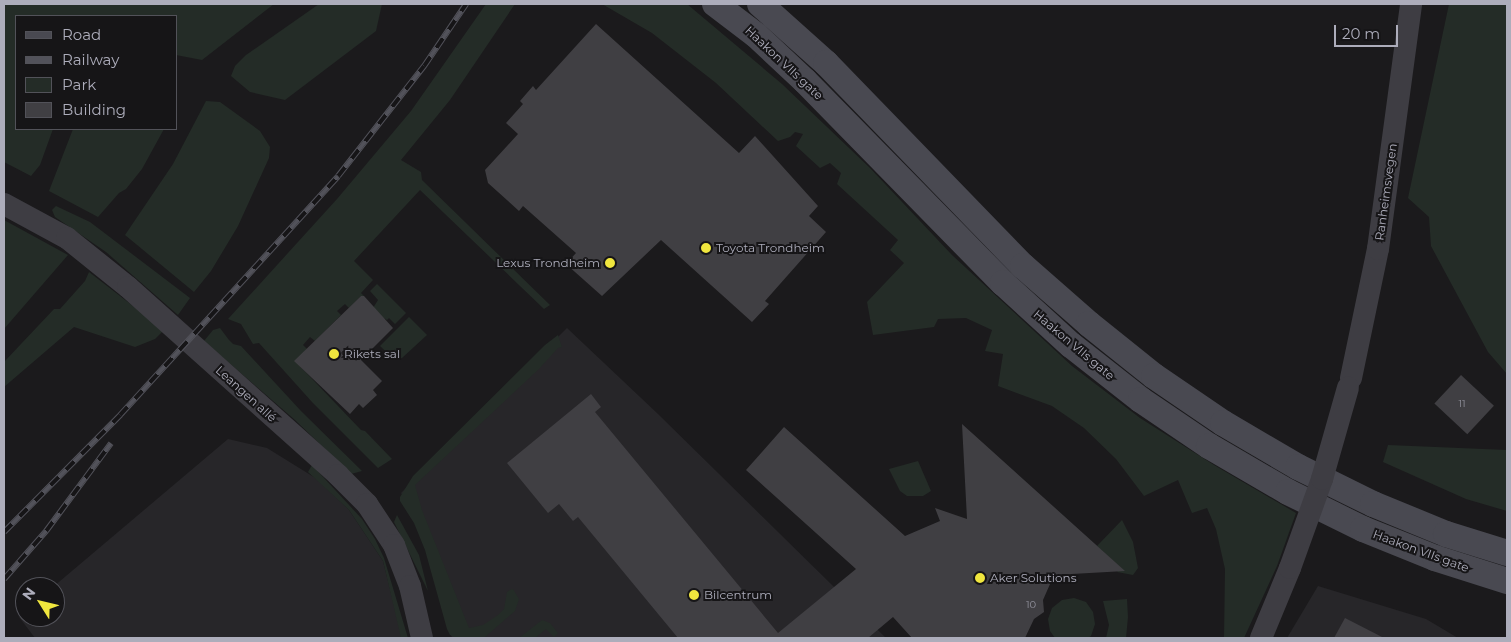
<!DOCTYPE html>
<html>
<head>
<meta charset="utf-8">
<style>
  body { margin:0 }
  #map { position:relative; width:1511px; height:642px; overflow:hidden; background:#1b1a1c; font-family:Montserrat,sans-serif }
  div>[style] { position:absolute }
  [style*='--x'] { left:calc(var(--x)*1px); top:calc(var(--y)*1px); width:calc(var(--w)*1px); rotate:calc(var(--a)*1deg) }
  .built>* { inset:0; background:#272629 }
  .green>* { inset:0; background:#242c27 }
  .building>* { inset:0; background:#403f43; transform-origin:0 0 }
  .tertiary>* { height:22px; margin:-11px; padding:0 11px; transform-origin:11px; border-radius:11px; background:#3e3d43 }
  .secondary>* { height:26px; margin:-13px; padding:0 13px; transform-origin:13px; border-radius:13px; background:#494951 }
  .rail>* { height:5.5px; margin-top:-2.75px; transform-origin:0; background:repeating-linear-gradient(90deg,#161517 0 11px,#52525a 0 22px); box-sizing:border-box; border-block:1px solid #52525a }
  .tertiary-bridge>* { height:22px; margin:-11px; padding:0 11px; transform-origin:11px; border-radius:11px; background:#3e3d43 }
  .dots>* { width:14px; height:14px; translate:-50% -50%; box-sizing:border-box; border:2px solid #161517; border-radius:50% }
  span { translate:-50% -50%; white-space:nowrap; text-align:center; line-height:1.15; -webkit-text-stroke:4px #161517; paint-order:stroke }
  .number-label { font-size:10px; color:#92929d }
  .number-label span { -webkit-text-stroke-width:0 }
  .street-label { font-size:12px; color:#adadbb }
  .poi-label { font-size:12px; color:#adadbb }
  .left { translate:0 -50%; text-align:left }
  .right { translate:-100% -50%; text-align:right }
  .frame { position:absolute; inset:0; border:5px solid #adadbb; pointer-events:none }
  .legend { position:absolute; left:15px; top:15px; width:162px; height:115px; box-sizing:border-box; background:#161517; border:1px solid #525259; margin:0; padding:6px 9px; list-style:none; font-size:15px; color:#adadbb }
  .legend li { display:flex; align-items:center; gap:10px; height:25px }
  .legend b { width:25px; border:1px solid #525259 }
  .north { position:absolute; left:15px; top:577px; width:50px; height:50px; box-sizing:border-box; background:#161517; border:1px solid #525259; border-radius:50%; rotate:306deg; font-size:14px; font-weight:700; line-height:20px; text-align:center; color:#adadbb }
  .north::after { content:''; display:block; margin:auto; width:18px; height:22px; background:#f0e63e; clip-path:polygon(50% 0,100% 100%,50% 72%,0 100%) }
  .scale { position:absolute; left:1334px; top:25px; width:64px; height:22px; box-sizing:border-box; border:2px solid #adadbb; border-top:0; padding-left:6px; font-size:15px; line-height:18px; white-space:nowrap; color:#adadbb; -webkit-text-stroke:4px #161517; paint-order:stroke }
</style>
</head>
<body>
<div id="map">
  <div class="built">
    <i style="clip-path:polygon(567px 328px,658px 414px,886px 638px,452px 638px,415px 511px,401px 493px)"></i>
    <i style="clip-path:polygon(228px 439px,267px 448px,317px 479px,349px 510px,383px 561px,402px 638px,35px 638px,19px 617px,25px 612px,25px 617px,55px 617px,55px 587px,53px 587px)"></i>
    <i style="clip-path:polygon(1318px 586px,1426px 619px,1458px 638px,1287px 638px)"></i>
  </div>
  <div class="green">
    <i style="clip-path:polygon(4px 4px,274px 4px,202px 60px,176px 55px,176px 16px,16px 16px,16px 129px,53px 129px,40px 165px,31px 176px,4px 162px)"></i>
    <i style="clip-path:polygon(319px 4px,382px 4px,376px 31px,285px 100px,250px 92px,231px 76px,235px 66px,246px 55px)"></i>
    <i style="clip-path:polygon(486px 4px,515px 4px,450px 100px,401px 160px,421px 172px,422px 180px,550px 305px,544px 309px,420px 190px,354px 261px,373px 280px,361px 293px,364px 296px,361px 296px,349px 308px,345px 304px,337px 311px,341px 315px,315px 341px,310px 337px,303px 345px,307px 349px,295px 361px,361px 430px,365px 431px,392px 459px,378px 468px,312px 402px,259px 343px,253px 344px,241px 324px,228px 319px,337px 199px,411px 111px)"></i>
    <i style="clip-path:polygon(602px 4px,687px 4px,782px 84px,870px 168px,952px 255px,1072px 366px,1140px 418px,1214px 465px,1296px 513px,1277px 566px,1244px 638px,1224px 638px,1225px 569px,1216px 529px,1207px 508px,1192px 513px,1178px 480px,1144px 496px,1116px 459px,1084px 428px,1052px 406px,998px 386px,1003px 354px,985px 351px,992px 330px,966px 318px,938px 319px,934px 327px,873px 335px,867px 302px,904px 263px,890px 250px,898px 240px,837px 184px,841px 173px,830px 163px,820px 168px,796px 146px,803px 134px,795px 132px,790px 137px,778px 141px,716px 83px,652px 33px)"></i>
    <i style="clip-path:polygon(1449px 4px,1507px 4px,1507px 374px,1488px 352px,1431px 246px,1429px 217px,1408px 198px)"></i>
    <i style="clip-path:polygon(206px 101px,220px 102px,260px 131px,270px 147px,269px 158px,238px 226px,211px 271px,194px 292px,125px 235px,173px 164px)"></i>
    <i style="clip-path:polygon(73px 129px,164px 129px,142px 169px,126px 189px,119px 193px,98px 217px,49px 191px)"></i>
    <i style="clip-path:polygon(56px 206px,90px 222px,190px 298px,178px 315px,106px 252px,55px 217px,52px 210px)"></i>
    <i style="clip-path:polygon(4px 220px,68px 255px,4px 329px)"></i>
    <i style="clip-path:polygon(89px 272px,164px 330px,155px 339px,135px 347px,74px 327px,4px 387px,4px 362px,54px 309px,60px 309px,85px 281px)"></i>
    <i style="clip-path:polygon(377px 284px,406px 313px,395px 324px,389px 318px,387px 320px,382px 317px,373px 308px,378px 300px,370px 291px)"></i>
    <i style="clip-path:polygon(409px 317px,427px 335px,402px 358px,395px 360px,380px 346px)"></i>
    <i style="clip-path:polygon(220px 328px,229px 340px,233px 344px,241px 346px,301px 411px,362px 471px,351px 474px,295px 420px,204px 341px,213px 330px)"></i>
    <i style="clip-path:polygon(558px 335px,562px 347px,558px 348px,539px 369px,415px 485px,422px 510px,469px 628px,483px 625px,498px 615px,504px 609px,507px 592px,510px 590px,513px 589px,519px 599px,515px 611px,484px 638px,456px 638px,450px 635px,447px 629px,425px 550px,414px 523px,400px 501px,400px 497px,413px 476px,545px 345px)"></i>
    <i style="clip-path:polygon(1388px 445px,1507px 450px,1507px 511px,1466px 499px,1383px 462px)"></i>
    <i style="clip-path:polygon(918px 461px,931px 491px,923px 496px,907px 496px,900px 491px,889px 469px)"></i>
    <i style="clip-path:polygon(312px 465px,362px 519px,375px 539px,384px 558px,408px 638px,401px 638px,383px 561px,349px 510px,308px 472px)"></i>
    <i style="clip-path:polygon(397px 515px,419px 555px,428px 591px,394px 522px)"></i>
    <i style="clip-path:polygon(1122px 520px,1133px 542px,1138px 568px,1133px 575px,1117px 572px,1121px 568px,1097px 546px)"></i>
    <i style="clip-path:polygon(1074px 598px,1086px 602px,1093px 612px,1095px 624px,1091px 636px,1088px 638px,1055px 638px,1050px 631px,1048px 619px,1052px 608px,1062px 600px)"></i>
    <i style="clip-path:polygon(1127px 599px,1128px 617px,1126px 638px,1106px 638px,1109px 625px,1103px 601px)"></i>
    <i style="clip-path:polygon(542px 620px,550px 623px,558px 633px,554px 637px,546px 629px,535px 638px,519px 638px)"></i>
  </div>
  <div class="building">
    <i style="clip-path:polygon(596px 24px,739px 153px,755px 136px,818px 206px,809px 216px,826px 232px,765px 301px,769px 304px,752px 322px,661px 240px,602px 296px,566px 264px,576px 253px,523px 206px,519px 211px,488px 183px,485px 170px,518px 134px,506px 123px,523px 104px,520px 101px,533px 86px,536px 90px)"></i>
    <i style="clip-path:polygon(361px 296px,364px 296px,393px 328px,361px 360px,382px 381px,373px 390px,377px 395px,363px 408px,359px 404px,350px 414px,294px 361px)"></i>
    <i style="left:1461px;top:375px;width:45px;height:39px;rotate:43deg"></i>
    <i style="clip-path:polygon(591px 394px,601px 407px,595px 412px,778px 633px,856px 569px,746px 470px,784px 427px,905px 536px,940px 521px,935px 508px,967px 519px,962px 424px,1125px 571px,1054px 575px,1043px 600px,1044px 612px,1034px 619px,1025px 638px,912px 638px,893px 617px,868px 638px,678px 638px,578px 517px,573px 521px,559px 504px,548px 513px,507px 463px)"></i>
    <i style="clip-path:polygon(1345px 618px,1384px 638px,1334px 638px)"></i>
  </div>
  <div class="tertiary">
    <i style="--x:4;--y:204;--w:72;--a:28.4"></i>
    <i style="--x:67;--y:238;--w:78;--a:38.8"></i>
    <i style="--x:128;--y:287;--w:282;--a:41.8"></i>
    <i style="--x:338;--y:475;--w:41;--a:45"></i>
    <i style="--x:367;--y:504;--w:49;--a:56.6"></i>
    <i style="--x:394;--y:545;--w:44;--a:68.7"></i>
    <i style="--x:410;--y:586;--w:53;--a:77"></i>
    <i style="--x:1351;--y:378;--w:132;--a:-78.2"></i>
    <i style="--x:1378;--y:249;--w:247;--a:-82.3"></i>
    <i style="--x:1261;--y:638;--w:76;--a:-67.5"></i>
  </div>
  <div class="secondary">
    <i style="--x:715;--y:4;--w:51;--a:37.1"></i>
    <i style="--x:756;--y:35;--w:67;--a:43.2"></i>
    <i style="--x:805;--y:81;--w:283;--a:45.6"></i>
    <i style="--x:1003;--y:283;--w:92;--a:42.4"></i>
    <i style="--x:1071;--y:345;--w:89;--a:38.2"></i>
    <i style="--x:1141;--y:400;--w:82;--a:34.1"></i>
    <i style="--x:1209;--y:446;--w:91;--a:30.2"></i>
    <i style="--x:1288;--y:492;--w:84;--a:26.3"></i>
    <i style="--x:1363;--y:529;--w:78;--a:21.9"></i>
    <i style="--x:1435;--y:558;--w:76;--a:17.7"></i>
    <i style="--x:760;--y:4;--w:89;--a:41.8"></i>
    <i style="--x:826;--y:63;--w:283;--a:45.9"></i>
    <i style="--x:1023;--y:266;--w:88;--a:41.3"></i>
    <i style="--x:1089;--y:324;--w:83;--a:38.7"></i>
    <i style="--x:1154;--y:376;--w:83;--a:34.3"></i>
    <i style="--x:1223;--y:423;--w:87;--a:30.4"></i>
    <i style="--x:1298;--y:467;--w:84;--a:26.3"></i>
    <i style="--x:1373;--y:504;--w:79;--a:22.3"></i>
    <i style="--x:1446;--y:534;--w:64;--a:17.3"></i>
  </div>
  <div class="rail">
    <i style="--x:4;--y:532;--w:165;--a:-45.2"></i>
    <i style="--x:120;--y:415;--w:323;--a:-47.6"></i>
    <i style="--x:338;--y:176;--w:140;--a:-52"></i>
    <i style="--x:424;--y:66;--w:75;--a:-55.9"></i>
    <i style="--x:4;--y:579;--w:64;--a:-48.8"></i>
    <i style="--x:46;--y:531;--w:109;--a:-53.5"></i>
  </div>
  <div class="tertiary-bridge">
    <i style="--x:1290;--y:568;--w:95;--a:-70.2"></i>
    <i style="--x:1322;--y:479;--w:95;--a:-74.1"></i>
  </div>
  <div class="dots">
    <i style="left:706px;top:248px;background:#f0e63e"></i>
    <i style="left:610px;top:263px;background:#f0e63e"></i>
    <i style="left:334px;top:354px;background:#f0e63e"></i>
    <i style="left:980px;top:578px;background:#f0e63e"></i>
    <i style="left:694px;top:595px;background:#f0e63e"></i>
  </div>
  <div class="number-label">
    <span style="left:1462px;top:404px">11</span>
    <span style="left:1031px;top:605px">10</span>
  </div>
  <div class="street-label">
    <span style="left:784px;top:63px;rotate:43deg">Haakon VIIs gate</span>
    <span style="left:1386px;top:192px;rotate:-82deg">Ranheimsvegen</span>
    <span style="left:1074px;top:345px;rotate:40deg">Haakon VIIs gate</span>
    <span style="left:246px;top:394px;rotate:42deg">Leangen allé</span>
    <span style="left:1421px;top:551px;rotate:20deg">Haakon VIIs gate</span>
  </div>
  <div class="poi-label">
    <span class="left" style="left:716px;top:248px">Toyota Trondheim</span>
    <span class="right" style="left:600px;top:263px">Lexus Trondheim</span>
    <span class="left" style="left:344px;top:354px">Rikets sal</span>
    <span class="left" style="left:990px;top:578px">Aker Solutions</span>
    <span class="left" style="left:704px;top:595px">Bilcentrum</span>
  </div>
  <div class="frame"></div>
  <ul class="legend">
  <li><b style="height:6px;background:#494951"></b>Road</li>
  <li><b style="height:6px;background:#52525a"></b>Railway</li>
  <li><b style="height:14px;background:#242c27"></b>Park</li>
  <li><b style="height:14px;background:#403f43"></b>Building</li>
  </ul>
  <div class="north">N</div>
  <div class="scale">20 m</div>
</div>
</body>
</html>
